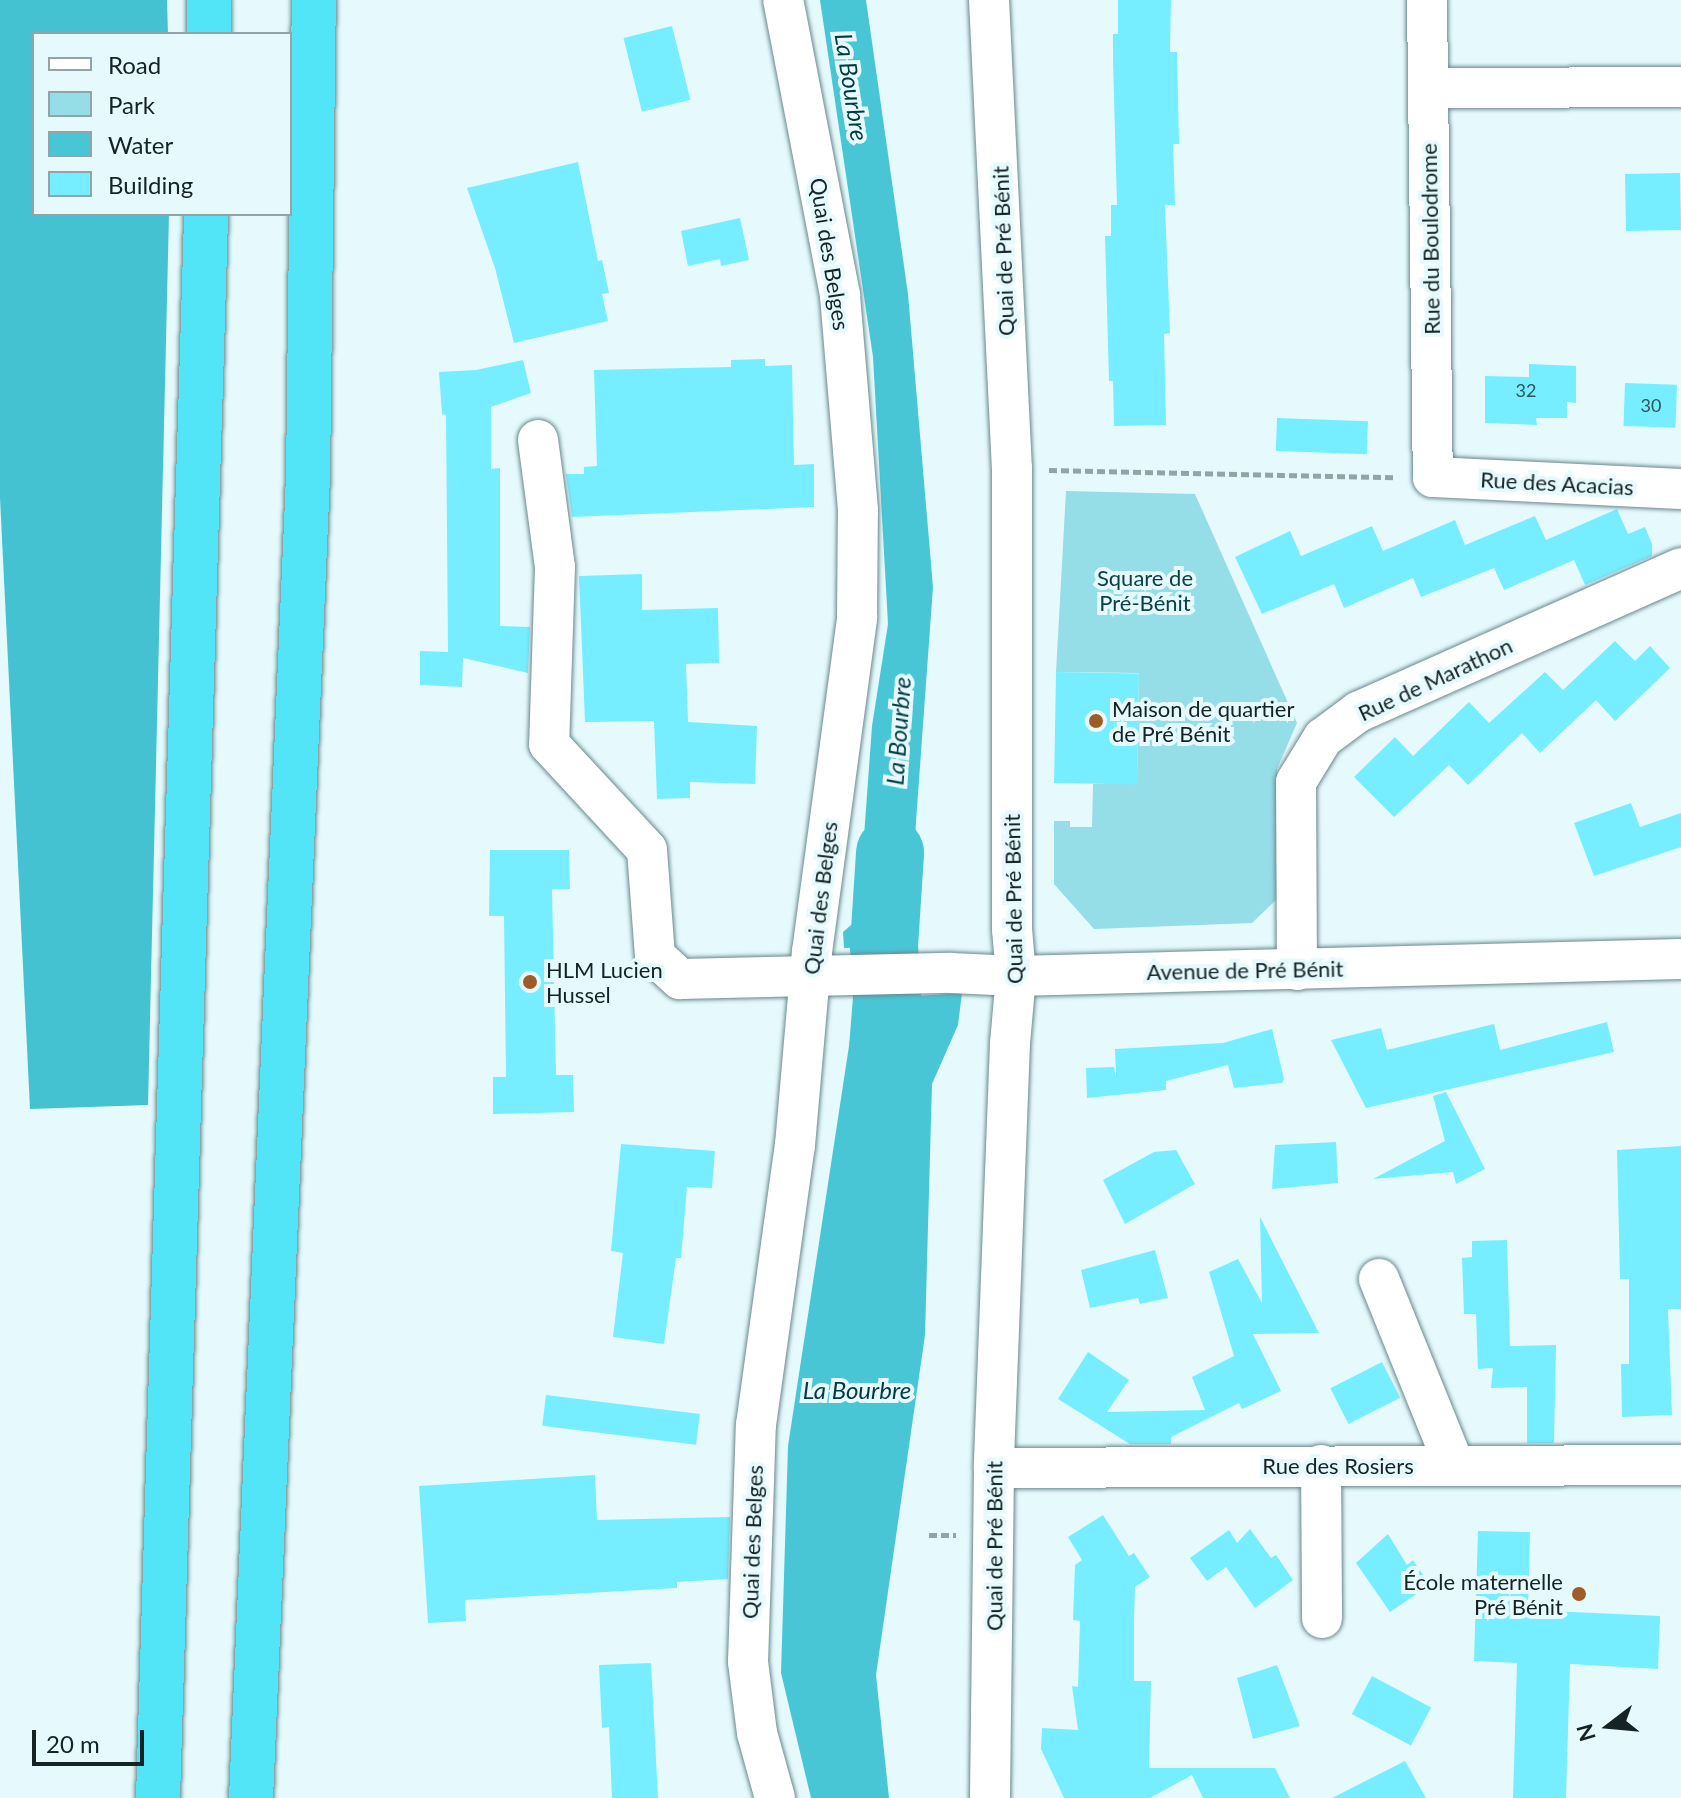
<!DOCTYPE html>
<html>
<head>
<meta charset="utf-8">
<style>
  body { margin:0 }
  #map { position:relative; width:1681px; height:1798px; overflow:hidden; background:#e6fafd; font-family:Lato,sans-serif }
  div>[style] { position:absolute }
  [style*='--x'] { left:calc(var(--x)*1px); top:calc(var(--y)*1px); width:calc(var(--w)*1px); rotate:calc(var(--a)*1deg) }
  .green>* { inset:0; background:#95dde7 }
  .forest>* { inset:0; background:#45c2d2 }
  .water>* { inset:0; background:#49c6d6 }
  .river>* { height:68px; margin:-34px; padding:0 34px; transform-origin:34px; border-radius:34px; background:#49c6d6 }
  .building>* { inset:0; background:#76eeff; transform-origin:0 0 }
  .path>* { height:5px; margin-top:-2.5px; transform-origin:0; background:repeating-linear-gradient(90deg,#93a4a7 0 8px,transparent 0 12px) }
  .roads { filter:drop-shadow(0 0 2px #69888d) drop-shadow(0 0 2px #69888d) }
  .minor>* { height:40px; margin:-20px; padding:0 20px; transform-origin:20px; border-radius:20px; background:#fff }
  .highway>* { height:44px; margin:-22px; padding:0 22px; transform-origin:22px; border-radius:22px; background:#52e4f7 }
  .dots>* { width:22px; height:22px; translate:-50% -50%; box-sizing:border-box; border:4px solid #e6fafd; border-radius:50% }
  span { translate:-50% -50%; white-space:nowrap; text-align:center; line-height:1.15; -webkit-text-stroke:8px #e6fafd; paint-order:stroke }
  .number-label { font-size:18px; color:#2e565c }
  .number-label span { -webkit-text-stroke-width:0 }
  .street-label { font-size:22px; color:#162325 }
  .park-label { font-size:22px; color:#084249 }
  .poi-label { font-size:22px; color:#162325 }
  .left { translate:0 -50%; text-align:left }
  .right { translate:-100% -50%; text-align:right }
  .water-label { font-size:24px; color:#003b42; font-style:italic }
  .legend { position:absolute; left:32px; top:32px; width:260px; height:184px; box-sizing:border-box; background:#e6fafd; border:2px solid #93a4a7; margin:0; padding:10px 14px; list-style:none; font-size:24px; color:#162325 }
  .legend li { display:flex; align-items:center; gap:16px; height:40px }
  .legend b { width:40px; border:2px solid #93a4a7 }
  .north { position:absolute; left:1569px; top:1686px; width:80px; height:80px; -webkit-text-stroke:6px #e6fafd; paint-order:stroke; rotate:254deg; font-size:22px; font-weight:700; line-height:32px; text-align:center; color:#162325 }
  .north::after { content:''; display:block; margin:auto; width:28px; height:36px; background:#162325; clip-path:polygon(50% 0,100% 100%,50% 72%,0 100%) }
  .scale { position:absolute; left:32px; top:1730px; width:112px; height:36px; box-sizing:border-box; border:4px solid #162325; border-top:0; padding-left:10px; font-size:24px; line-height:28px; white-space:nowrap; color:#162325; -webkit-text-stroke:6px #e6fafd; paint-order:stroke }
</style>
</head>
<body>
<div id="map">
  <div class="green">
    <i style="clip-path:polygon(1066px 491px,1195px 494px,1297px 723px,1277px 769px,1277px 899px,1252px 923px,1094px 929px,1054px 884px,1054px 821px,1070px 821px,1070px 827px,1092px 827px,1093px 784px,1137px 784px,1139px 673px,1056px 672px)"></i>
  </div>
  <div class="forest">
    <i style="clip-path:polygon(0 0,167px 0,168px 34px,34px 34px,34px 214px,169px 214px,148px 1105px,30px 1109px,0 498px)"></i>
  </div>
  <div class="water">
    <i style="clip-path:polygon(820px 0,866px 0,908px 294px,933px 587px,907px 946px,844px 948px,843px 932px,858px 919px,872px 726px,888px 624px,873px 357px)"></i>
    <i style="clip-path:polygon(962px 993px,958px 1025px,932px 1084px,925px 1335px,876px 1675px,889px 1798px,811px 1798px,781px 1673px,788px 1446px,856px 1000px)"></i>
  </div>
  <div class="river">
    <i style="--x:883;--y:1049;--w:51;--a:-85.5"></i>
    <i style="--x:887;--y:998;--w:52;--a:-93.3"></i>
    <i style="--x:884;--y:946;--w:94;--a:-86.3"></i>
  </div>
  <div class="building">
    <i style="clip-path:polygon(1118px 0,1171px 0,1170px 52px,1177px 52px,1179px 144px,1173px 144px,1175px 205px,1165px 205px,1170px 333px,1164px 334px,1166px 425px,1114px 426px,1113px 381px,1109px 381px,1105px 236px,1111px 236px,1111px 205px,1117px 205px,1113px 61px,1113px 34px,1118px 34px)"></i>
    <i style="left:672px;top:26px;width:76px;height:50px;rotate:76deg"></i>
    <i style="clip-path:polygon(578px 162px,598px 261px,602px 260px,609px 293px,602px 294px,608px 321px,514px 343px,495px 268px,467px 188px)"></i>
    <i style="left:1680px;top:173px;width:57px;height:55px;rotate:89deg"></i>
    <i style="clip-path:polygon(740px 218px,749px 260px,721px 266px,720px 259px,688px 266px,681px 231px)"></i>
    <i style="clip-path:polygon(765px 359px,765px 366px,792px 365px,794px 465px,814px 464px,814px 507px,572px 517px,566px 474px,584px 474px,584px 467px,597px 466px,594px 370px,731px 367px,731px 360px)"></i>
    <i style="clip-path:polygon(523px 360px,531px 393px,491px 407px,491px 469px,500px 468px,500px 626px,530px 627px,528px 673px,463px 658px,462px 687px,420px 685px,420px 651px,448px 652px,446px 415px,442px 414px,439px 372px,476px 370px)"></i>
    <i style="clip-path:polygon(1529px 364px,1576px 366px,1576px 403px,1567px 402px,1567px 418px,1536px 418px,1537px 425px,1485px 423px,1485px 376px,1529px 377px)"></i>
    <i style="left:1625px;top:383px;width:52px;height:43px;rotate:2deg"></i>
    <i style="left:1277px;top:418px;width:91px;height:33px;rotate:2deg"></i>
    <i style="clip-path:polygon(1617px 509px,1628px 534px,1645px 527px,1652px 544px,1652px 556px,1585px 585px,1574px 560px,1504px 590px,1494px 568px,1421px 597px,1413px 578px,1344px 608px,1334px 584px,1262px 614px,1235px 557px,1290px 531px,1301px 556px,1372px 526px,1383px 551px,1455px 520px,1465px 545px,1535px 516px,1546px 540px)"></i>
    <i style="clip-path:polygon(642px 574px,642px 610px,718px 608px,719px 663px,686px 664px,688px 722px,757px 726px,755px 784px,690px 782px,690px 798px,657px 799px,654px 721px,585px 722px,579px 576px)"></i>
    <i style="clip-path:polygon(1615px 641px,1635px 661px,1650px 646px,1670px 668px,1615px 721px,1596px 700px,1540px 753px,1522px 733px,1468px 785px,1449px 765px,1394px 817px,1354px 777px,1395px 737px,1413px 756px,1469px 702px,1489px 723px,1545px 672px,1563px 690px)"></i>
    <i style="left:1056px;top:672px;width:83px;height:111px;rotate:1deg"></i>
    <i style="clip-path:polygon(1631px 803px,1640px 827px,1681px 813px,1681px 847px,1594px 876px,1574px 823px)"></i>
    <i style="clip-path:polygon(490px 850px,569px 850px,570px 889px,552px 889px,556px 1075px,573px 1075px,574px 1112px,493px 1114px,493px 1077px,506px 1077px,504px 916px,489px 916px)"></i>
    <i style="clip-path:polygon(1607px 1022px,1614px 1052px,1366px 1108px,1331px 1040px,1381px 1028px,1387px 1050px,1494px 1024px,1500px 1050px)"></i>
    <i style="clip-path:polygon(1272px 1029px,1284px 1079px,1282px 1083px,1234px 1088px,1228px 1065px,1166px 1081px,1166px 1090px,1087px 1098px,1086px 1068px,1114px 1067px,1116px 1077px,1115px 1049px,1223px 1043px)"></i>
    <i style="clip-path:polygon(1446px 1092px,1485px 1169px,1456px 1184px,1453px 1172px,1373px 1179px,1445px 1141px,1433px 1096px)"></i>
    <i style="clip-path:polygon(1336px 1142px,1338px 1183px,1272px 1189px,1275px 1145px)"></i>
    <i style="clip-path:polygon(621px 1144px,715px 1151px,712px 1188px,687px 1187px,681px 1258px,676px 1258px,664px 1344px,613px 1337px,623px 1253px,611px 1251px)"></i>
    <i style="clip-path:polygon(1681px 1146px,1681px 1309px,1668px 1309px,1672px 1415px,1622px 1417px,1621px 1364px,1629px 1364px,1629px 1279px,1620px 1279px,1617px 1150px)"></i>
    <i style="clip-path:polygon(1176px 1150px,1195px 1184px,1125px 1224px,1103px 1180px,1154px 1152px)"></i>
    <i style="clip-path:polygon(1260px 1217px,1319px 1333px,1253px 1334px,1281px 1391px,1242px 1409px,1239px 1403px,1171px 1437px,1171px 1444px,1130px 1444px,1058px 1399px,1088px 1352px,1129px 1380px,1107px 1412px,1205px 1410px,1192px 1377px,1234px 1356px,1209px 1272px,1238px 1259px,1262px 1303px)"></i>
    <i style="clip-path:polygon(1507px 1240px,1510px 1346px,1556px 1345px,1554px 1443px,1527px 1443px,1527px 1387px,1491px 1388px,1493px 1368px,1478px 1369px,1476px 1314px,1464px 1314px,1462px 1258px,1472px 1257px,1472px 1241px)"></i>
    <i style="clip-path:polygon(1155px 1250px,1168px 1298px,1140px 1304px,1138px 1298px,1090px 1308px,1081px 1270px)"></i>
    <i style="left:1382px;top:1362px;width:40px;height:58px;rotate:63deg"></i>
    <i style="left:546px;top:1395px;width:155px;height:31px;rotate:7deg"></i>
    <i style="clip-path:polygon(595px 1475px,597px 1520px,730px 1517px,728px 1579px,677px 1582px,677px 1588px,465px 1600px,466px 1621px,428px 1623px,419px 1486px)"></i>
    <i style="clip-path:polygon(1103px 1515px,1129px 1556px,1134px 1553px,1150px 1577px,1135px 1587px,1134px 1622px,1134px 1681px,1151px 1681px,1149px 1768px,1275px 1768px,1290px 1798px,1203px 1798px,1192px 1775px,1150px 1798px,1064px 1798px,1041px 1749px,1042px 1728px,1078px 1730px,1072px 1686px,1078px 1687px,1080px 1621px,1073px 1620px,1075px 1565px,1082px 1560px,1068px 1537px)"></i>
    <i style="clip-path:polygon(1250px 1529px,1271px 1558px,1276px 1555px,1293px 1580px,1255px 1608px,1226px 1567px,1207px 1581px,1190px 1558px,1229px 1530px,1237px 1543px)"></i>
    <i style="clip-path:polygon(1478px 1531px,1530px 1532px,1528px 1610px,1660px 1616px,1658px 1669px,1570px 1664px,1566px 1798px,1513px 1798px,1517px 1663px,1474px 1661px)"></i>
    <i style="clip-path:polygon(1388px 1534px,1407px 1565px,1413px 1560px,1430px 1585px,1390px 1612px,1356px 1563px)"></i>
    <i style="clip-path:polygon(651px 1663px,658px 1798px,612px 1798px,609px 1727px,602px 1728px,599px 1665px)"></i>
    <i style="clip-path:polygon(1277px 1665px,1300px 1726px,1253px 1739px,1237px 1678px)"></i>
    <i style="left:1372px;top:1676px;width:67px;height:43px;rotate:28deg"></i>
    <i style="clip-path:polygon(1405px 1761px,1426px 1798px,1332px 1798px)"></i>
  </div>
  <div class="path">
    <i style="--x:1049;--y:470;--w:346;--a:1.2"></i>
    <i style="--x:929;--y:1535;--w:27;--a:0"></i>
  </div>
  <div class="roads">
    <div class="minor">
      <i style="--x:989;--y:0;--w:469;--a:87.2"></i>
      <i style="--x:1012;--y:468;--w:461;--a:90"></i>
      <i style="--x:1012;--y:929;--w:47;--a:85.1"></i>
      <i style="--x:1016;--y:976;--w:67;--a:95.1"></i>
      <i style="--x:1010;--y:1043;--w:425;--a:92.2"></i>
      <i style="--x:994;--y:1468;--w:330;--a:90.7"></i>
      <i style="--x:1427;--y:0;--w:477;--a:89.3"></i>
      <i style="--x:1433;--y:477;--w:248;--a:2.8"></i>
      <i style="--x:1429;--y:88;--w:252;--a:-0.2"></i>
      <i style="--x:538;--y:440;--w:128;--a:82.4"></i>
      <i style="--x:555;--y:567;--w:177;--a:91.9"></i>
      <i style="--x:549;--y:744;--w:144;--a:47.2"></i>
      <i style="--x:647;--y:850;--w:106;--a:85.7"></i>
      <i style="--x:655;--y:956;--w:34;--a:43"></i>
      <i style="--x:680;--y:979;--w:271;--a:-1.3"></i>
      <i style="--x:951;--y:973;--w:65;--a:2.6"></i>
      <i style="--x:1016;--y:976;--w:665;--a:-1.46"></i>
      <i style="--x:1297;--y:970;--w:188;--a:-90.3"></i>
      <i style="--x:1296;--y:782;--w:52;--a:-58.5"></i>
      <i style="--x:1323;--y:738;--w:44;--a:-36.6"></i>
      <i style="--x:1358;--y:712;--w:354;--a:-24"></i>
      <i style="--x:1379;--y:1279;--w:201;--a:68"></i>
      <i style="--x:1321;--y:1465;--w:153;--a:89.6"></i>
      <i style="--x:994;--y:1468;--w:687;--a:-0.25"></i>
      <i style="--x:775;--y:1798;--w:67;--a:-105.5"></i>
      <i style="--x:757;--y:1733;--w:72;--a:-97.2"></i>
      <i style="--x:748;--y:1662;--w:237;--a:-88.1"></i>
      <i style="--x:756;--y:1425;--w:283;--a:-82.1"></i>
      <i style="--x:795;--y:1145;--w:194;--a:-85"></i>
      <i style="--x:812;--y:952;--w:338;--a:-82.3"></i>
      <i style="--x:857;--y:617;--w:107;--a:-89.5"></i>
      <i style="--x:858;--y:510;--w:216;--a:-94.8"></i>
      <i style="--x:840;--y:295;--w:300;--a:-100.9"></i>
    </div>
    <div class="highway">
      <i style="--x:209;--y:34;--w:34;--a:-90"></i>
      <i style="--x:158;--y:1798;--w:1585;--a:-88.26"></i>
      <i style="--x:251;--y:1798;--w:1322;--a:-87.53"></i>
      <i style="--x:308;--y:477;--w:477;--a:-89.3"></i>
    </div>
  </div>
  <div class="dots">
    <i style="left:1096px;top:721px;background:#9e5d27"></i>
    <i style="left:530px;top:982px;background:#9e5d27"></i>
    <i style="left:1579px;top:1594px;background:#9e5d27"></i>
  </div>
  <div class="number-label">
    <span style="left:1526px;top:390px">32</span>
    <span style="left:1651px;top:405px">30</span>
  </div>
  <div class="street-label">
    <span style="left:1430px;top:239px;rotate:-91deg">Rue du Boulodrome</span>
    <span style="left:1003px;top:251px;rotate:-92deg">Quai de Pré Bénit</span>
    <span style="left:830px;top:254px;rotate:81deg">Quai des Belges</span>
    <span style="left:1557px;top:483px;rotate:3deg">Rue des Acacias</span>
    <span style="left:1435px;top:679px;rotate:-25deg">Rue de Marathon</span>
    <span style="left:820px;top:898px;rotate:-83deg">Quai des Belges</span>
    <span style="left:1013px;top:899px;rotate:-91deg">Quai de Pré Bénit</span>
    <span style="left:1245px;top:970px;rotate:-1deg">Avenue de Pré Bénit</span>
    <span style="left:1338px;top:1466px">Rue des Rosiers</span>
    <span style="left:752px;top:1542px;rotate:-88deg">Quai des Belges</span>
    <span style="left:994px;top:1546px;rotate:-90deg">Quai de Pré Bénit</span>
  </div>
  <div class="park-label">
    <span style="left:1145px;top:590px">Square de<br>Pré-Bénit</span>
  </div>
  <div class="poi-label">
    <span class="left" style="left:1112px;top:721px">Maison de quartier<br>de Pré Bénit</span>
    <span class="left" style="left:546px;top:982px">HLM Lucien<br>Hussel</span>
    <span class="right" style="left:1563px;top:1594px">École maternelle<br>Pré Bénit</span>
  </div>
  <div class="water-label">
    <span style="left:852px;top:87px;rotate:81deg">La Bourbre</span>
    <span style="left:898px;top:731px;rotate:-86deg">La Bourbre</span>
    <span style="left:857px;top:1390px">La Bourbre</span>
  </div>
  <ul class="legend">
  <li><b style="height:10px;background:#fff"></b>Road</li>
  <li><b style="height:22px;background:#95dde7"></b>Park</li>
  <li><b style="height:22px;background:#49c6d6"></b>Water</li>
  <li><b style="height:22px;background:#76eeff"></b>Building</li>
  </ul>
  <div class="north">N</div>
  <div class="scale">20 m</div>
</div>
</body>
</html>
